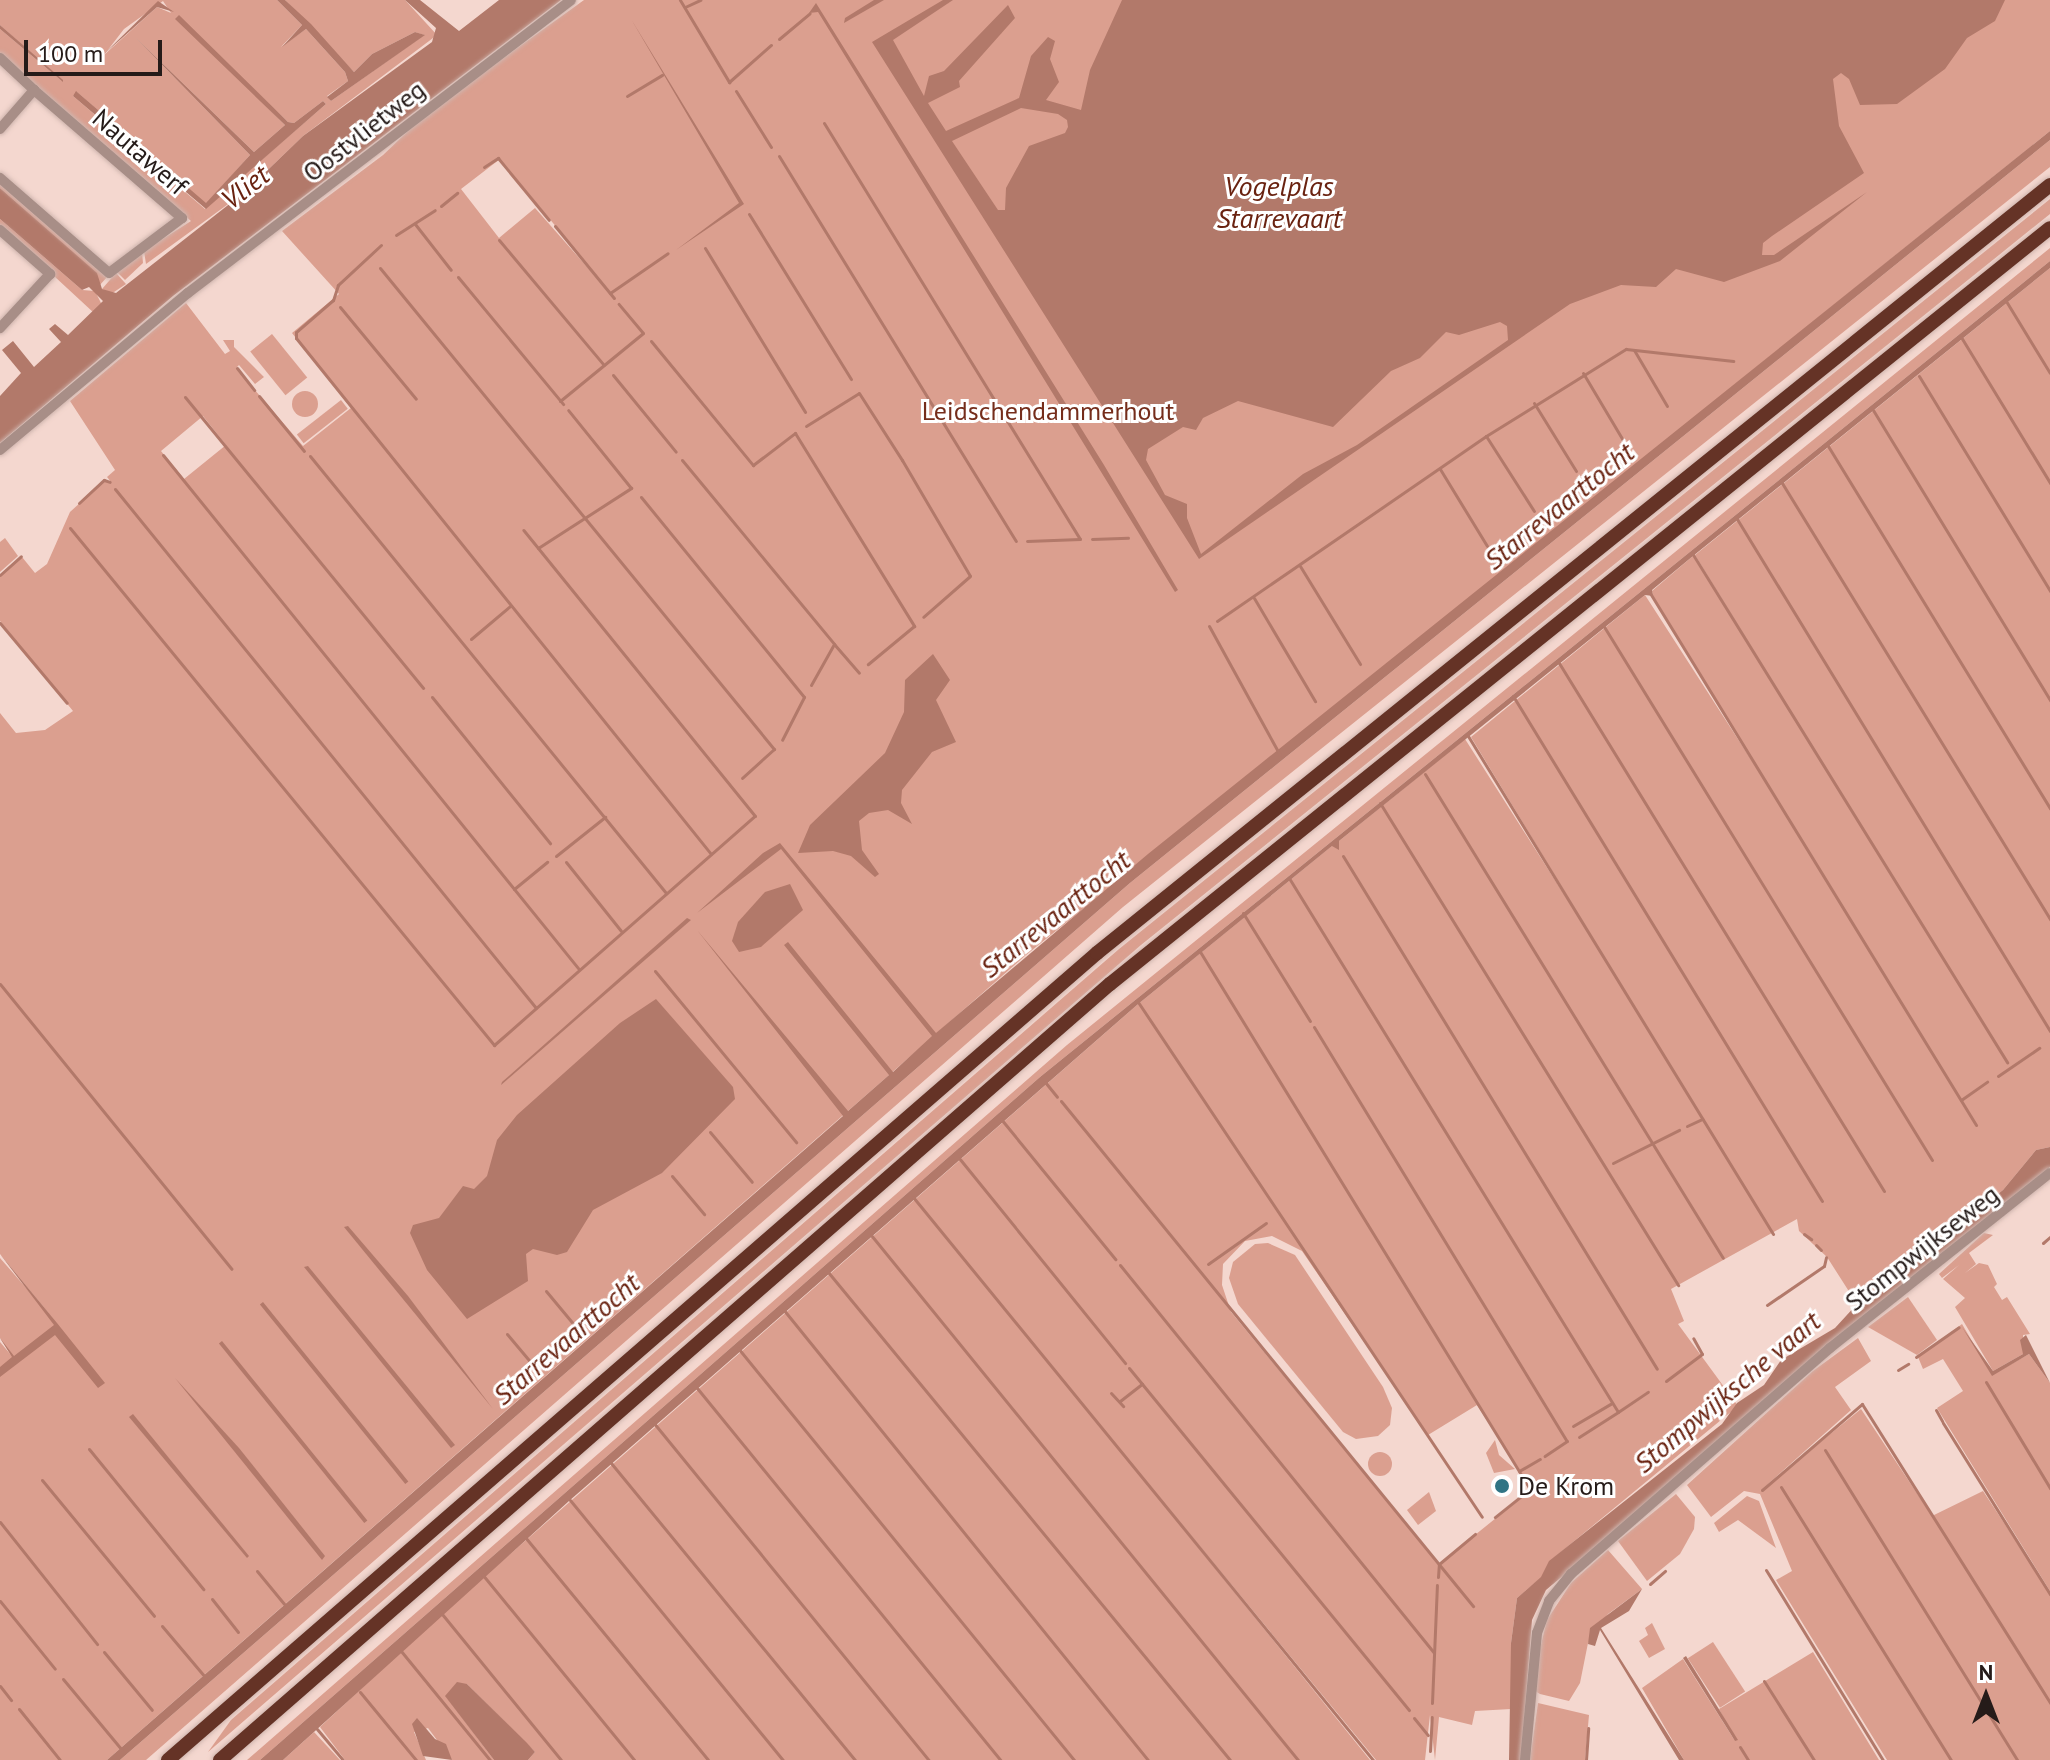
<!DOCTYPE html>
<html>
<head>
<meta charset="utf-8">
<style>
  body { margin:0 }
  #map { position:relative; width:2050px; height:1760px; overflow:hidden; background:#f4d7cf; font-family:"PT Sans",sans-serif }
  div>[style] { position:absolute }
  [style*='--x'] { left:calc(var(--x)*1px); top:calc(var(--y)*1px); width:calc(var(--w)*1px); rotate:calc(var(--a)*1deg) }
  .green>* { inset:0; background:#db9f8f; transform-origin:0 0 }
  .round { border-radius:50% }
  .water>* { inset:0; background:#b2796a; transform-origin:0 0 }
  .stream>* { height:3px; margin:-1.5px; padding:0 1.5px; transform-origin:1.5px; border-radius:1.5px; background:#b2796a }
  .roads { filter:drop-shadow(0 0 2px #cfb5ae) drop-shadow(0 0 2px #cfb5ae) }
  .minor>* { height:10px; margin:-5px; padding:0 5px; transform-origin:5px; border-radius:5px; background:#a88e87 }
  .highway>* { height:14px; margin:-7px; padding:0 7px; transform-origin:7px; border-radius:7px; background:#653326 }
  .dots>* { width:22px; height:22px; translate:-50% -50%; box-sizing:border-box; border:4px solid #fff; border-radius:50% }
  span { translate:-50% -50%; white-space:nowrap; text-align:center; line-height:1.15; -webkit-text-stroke:6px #fff; paint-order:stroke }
  .street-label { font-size:26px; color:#251b19 }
  .park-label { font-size:26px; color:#752d1b }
  .poi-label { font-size:26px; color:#251b19 }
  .left { translate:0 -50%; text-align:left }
  .water-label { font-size:28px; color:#692210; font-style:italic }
  .north { position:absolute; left:1946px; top:1656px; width:80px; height:80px; -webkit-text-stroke:6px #fff; paint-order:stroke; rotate:0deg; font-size:22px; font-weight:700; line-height:32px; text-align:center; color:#251b19 }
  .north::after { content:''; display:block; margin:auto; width:28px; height:36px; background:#251b19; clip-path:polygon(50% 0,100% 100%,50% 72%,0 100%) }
  .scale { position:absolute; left:24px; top:40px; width:138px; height:36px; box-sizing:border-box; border:4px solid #251b19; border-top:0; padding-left:10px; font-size:24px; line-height:28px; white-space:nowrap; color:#251b19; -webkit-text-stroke:6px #fff; paint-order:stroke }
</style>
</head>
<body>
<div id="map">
  <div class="green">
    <i style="clip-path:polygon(evenodd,0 0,277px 0,302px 25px,281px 47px,306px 29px,345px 72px,348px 81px,327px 96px,331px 101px,424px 35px,415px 32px,372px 54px,354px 72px,285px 0,405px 0,437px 35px,303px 136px,246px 191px,146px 264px,144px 251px,191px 221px,0 54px,0 29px,63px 82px,0 25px,0 0,163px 1px,171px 13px,157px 7px,104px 55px,124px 29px,163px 1px,0 0,176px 16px,288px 122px,294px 123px,323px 101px,326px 104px,205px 209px,73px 96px,77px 92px,206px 204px,250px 155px,135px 37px,254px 152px,285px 125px,176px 16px)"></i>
    <i style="clip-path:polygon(evenodd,584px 0,2050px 0,2050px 131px,1026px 955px,107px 1760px,0 1760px,0 1342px,11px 1355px,0 1338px,0 1258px,55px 1321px,0 1254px,0 713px,16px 733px,45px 730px,73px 711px,0 621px,0 576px,22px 557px,35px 573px,47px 564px,70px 512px,104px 481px,111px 482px,107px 477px,115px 470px,70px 401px,186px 303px,225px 354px,230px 351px,223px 340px,234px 340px,234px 347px,264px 377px,255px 384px,239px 365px,236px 368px,303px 446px,351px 408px,292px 333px,339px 294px,282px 231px,383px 155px,426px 114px,584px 0,500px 159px,611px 293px,611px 294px,535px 208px,499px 238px,461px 189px,500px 159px,584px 0,203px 416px,226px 445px,184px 479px,161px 451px,203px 416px)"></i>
    <i style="clip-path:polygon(2050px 140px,2050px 167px,1123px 907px,146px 1760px,120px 1760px,1130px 883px)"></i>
    <i style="clip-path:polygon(0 182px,107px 277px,99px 286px,96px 273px,0 188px)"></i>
    <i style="clip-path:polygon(2050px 199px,2050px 214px,1141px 945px,208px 1752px,231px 1720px,1119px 949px)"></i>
    <i style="clip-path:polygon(0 219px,82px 290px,95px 291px,102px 305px,94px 313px,0 226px)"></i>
    <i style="clip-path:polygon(2050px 248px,2050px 261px,1040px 1077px,260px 1760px,247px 1760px,1067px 1045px)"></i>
    <i style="clip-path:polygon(142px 253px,143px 263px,125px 280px,117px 272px)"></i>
    <i style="clip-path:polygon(evenodd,2050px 268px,2050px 1147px,2036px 1150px,2003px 1190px,1857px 1304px,1827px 1257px,1799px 1231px,1797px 1219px,1671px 1289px,1684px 1321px,1678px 1324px,1738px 1406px,1550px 1561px,1542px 1577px,1517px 1598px,1511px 1643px,1511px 1709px,1475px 1711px,1472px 1725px,1439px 1717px,1435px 1760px,1430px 1715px,1425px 1760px,1376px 1760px,1062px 1379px,1370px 1760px,528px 1760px,535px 1752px,467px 1684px,446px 1696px,494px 1760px,452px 1760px,428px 1728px,414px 1732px,426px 1760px,345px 1760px,320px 1727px,444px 1612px,1137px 1005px,1333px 845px,1339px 849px,1339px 841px,1465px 739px,1609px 965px,1471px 737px,1645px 595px,1763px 778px,1653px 596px,1652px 591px,1693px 556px,1835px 784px,1695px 555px,2050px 268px,1272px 1236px,1302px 1251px,1428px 1435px,1477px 1405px,1532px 1489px,1439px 1564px,1231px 1312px,1222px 1285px,1223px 1264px,1245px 1241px,1272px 1236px)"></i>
    <i style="clip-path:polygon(116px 273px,126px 284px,111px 294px,102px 289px)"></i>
    <i style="left:272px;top:334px;width:56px;height:28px;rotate:51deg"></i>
    <i class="round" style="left:292px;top:391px;width:26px;height:26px"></i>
    <i style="left:341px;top:400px;width:11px;height:56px;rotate:52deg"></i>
    <i style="clip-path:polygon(5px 538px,18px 556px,0 572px,0 542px)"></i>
    <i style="clip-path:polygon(1984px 1233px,1993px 1235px,1969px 1253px,1976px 1264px,1965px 1273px,1979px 1263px,1988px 1265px,1997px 1284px,1994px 1287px,2002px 1300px,2007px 1297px,2030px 1334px,2023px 1335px,2023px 1354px,1993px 1371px,1955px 1307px,1965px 1298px,1943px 1279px,1959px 1265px,1942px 1278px,1939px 1274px)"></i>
    <i style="clip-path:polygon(1268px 1243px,1295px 1255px,1383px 1387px,1392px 1408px,1390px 1425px,1378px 1436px,1356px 1439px,1343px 1432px,1238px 1304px,1229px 1278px,1233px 1262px,1255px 1244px)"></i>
    <i style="clip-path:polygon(1908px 1297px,1937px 1340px,1917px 1355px,1868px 1327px)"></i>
    <i style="clip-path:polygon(1962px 1324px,1992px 1375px,2029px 1354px,2050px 1383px,2050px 1591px,1937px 1408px,1963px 1391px,1943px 1359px,1923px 1369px,1918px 1357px)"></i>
    <i style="clip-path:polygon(1858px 1338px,1871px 1361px,1835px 1387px,1851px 1410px,1760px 1491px,1861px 1409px,1932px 1516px,1983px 1491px,2050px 1593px,2050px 1760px,1887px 1760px,1776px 1580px,1792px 1571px,1760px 1494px,1744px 1491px,1711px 1517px,1687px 1485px,1813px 1371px)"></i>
    <i style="clip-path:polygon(1495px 1440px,1499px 1455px,1515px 1469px,1494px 1473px,1486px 1453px)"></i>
    <i class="round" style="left:1368px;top:1452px;width:24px;height:24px"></i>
    <i style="clip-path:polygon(1429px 1492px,1436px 1511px,1418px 1525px,1407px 1510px)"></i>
    <i style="clip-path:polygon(1676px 1494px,1695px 1517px,1694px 1529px,1680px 1554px,1647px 1581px,1618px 1541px)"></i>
    <i style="clip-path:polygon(1747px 1496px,1759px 1501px,1776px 1548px,1738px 1520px,1719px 1532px,1714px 1523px)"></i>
    <i style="clip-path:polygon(1608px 1550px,1642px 1589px,1608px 1614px,1588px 1643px,1580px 1683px,1569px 1701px,1540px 1694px,1535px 1691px,1538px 1657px,1547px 1620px,1571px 1583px)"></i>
    <i style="clip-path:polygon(1652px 1623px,1665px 1649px,1649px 1658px,1639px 1641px,1648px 1635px,1645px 1628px)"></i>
    <i style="left:1713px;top:1642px;width:59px;height:30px;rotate:57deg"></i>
    <i style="clip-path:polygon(1813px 1652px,1879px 1760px,1684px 1760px,1642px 1688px,1683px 1659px,1735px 1741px,1719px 1709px)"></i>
    <i style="clip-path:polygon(1538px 1703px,1589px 1715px,1585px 1760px,1530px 1760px)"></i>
    <i style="clip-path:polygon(314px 1732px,340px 1760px,283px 1760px)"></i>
  </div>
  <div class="water">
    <i style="clip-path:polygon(277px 0,285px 0,311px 24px,354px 72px,372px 54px,415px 32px,425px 35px,331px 101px,327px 97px,348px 81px,345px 72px,306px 29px,282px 47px,302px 25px)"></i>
    <i style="clip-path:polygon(405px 0,420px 0,459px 31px,499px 0,561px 0,173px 296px,0 443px,0 396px,21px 373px,2px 350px,13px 341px,34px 367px,61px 342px,49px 329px,55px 324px,68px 335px,103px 301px,89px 287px,82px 290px,0 219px,0 188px,97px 273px,102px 289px,116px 293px,246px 191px,303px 136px,432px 42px,436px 28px)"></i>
    <i style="clip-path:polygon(874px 0,884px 0,844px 23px,845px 18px)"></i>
    <i style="clip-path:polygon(evenodd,943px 0,953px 0,893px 40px,924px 96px,929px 76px,944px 71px,1008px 5px,1015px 18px,959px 81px,960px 87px,928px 103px,946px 131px,1019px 98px,1031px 56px,1048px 37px,1055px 41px,1050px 59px,1059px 82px,1046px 100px,1081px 110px,1090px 70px,1122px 0,2005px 0,1995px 21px,1967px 38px,1945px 69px,1897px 104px,1860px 105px,1849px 79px,1841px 73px,1833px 79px,1839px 126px,1864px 173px,1772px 236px,1763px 243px,1762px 255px,1774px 255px,1867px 192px,1780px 261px,1724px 282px,1676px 269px,1656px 287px,1621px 285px,1570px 304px,1199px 559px,872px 42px,943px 0,1021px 108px,1058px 114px,1067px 120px,1068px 127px,1065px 133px,1029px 146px,1006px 188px,1005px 210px,998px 210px,952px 141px,1021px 108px,943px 0,1500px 322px,1507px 326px,1508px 340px,1357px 445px,1303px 474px,1201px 554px,1187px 518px,1187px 504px,1165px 495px,1146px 460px,1148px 449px,1183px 427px,1196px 430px,1203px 418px,1238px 401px,1333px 427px,1391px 371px,1420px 358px,1446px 332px,1459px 335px,1500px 322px)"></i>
    <i style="clip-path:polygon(158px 1px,174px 12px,157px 7px,104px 54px)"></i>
    <i style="clip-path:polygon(816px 3px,1104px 465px,1178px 590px,1175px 592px,818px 12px,809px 13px)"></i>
    <i style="clip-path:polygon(179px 15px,288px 122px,294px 123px,323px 101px,326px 104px,206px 209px,73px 96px,76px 91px,206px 203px,250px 155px,135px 37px,254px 152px,285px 125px,175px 19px)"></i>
    <i style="clip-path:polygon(631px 19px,744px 204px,676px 250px,739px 203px)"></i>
    <i style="clip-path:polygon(0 25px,63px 80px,63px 82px,0 29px)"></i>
    <i style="clip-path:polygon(2050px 131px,2050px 140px,1130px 883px,120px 1760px,107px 1760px,843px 1116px,697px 930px,848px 1111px,889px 1075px,784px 945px,788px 942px,893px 1072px,932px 1036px,781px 849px,697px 913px,763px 853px,780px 843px,936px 1033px,1148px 854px)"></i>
    <i style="clip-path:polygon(2050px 261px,2050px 268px,1693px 556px,1652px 590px,1653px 596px,1645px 595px,1339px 841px,1339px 850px,1332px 846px,1137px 1005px,569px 1501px,283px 1760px,260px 1760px,1040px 1077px)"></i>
    <i style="clip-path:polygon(933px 654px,950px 680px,936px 700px,956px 742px,932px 752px,902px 790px,901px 803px,912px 824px,888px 810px,869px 813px,859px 821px,862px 850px,879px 874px,875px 877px,851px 856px,833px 851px,798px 853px,810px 825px,885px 753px,904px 712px,905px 680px)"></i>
    <i style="clip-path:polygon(790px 884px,803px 910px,761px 947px,739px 952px,732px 941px,738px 922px,765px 892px)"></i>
    <i style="clip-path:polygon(687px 918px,691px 920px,501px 1085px,502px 1082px)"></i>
    <i style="clip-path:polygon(656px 999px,733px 1087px,735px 1099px,662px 1173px,593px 1210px,567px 1252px,557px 1255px,533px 1249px,526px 1254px,528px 1281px,467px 1319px,427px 1270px,410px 1233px,413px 1225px,439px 1218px,463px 1186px,474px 1189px,487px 1176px,497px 1140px,517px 1115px,620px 1023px)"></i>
    <i style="clip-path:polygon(2050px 1147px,2050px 1167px,2040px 1176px,1546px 1590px,1532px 1620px,1521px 1760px,1509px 1760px,1511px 1643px,1517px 1598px,1541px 1577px,1549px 1561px,1722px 1424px,1737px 1403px,1764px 1385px,1781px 1360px,1835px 1328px,1857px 1304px,2003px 1190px,2036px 1150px)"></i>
    <i style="clip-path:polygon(348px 1226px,408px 1296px,493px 1409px,344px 1227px)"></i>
    <i style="clip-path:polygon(0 1254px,57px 1323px,105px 1383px,98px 1388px,55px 1335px,0 1377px,0 1367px,12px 1357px,0 1338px,14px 1356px,54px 1325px)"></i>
    <i style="clip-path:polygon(308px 1266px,455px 1445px,451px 1448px,304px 1267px)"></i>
    <i style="left:263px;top:1302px;width:231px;height:4px;rotate:51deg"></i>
    <i style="clip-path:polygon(1962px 1327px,1993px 1371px,2023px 1354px,2020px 1340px,2026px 1335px,2050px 1383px,2029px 1354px,1992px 1376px)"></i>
    <i style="left:222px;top:1341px;width:231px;height:4px;rotate:51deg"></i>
    <i style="clip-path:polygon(175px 1378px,239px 1448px,325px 1556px,322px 1560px)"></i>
    <i style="clip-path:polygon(133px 1414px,249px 1556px,247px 1558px,129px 1417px)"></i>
    <i style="clip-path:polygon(1642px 1589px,1629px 1611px,1601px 1628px,1684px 1760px,1679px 1760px,1600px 1630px,1595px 1646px,1588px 1644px,1590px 1628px)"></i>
    <i style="clip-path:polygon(1686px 1656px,1738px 1740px,1735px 1741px,1683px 1658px)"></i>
    <i style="clip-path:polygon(457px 1682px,467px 1684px,527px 1743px,535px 1752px,528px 1760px,494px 1760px,445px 1696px)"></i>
    <i style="clip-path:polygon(417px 1718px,435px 1739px,446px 1744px,452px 1760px,423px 1756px,412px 1724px)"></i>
  </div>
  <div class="stream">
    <i style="--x:680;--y:0;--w:96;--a:59.1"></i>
    <i style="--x:729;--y:82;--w:56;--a:-41.4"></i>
    <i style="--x:685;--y:7;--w:17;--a:-25"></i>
    <i style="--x:779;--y:39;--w:40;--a:-40"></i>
    <i style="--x:736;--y:91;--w:66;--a:58"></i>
    <i style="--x:627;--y:96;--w:41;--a:-31"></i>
    <i style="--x:824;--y:123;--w:488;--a:58.4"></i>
    <i style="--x:1080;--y:539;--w:53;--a:177.8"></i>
    <i style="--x:779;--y:156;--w:452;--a:58.4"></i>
    <i style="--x:484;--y:167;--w:17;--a:-33"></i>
    <i style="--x:498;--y:158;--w:80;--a:50.6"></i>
    <i style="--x:441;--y:206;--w:21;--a:-39"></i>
    <i style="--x:749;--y:214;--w:194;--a:58.3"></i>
    <i style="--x:415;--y:224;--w:58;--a:52"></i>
    <i style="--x:555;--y:226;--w:93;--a:50.7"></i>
    <i style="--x:396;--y:235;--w:46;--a:-32.7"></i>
    <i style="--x:499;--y:240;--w:163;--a:50"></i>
    <i style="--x:381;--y:245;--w:59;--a:137.1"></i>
    <i style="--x:338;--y:285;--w:16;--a:108"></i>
    <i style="--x:333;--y:300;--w:49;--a:139.1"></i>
    <i style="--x:296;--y:332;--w:6;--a:90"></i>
    <i style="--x:296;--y:338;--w:662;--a:51.19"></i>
    <i style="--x:705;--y:248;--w:192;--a:58.6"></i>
    <i style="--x:380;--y:268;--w:622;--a:50.68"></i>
    <i style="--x:774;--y:749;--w:43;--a:137.8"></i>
    <i style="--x:458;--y:277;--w:165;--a:50.4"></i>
    <i style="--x:610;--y:293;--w:70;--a:-34.6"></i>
    <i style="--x:2006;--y:301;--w:84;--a:58.6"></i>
    <i style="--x:340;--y:307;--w:119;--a:50.4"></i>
    <i style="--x:1961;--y:337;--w:171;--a:58.6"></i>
    <i style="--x:651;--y:341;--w:161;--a:50.6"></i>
    <i style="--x:753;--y:465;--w:53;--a:-37.3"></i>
    <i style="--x:795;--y:433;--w:227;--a:58.3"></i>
    <i style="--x:914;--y:626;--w:60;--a:140.4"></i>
    <i style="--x:1634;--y:350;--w:65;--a:59.5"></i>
    <i style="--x:237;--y:368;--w:28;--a:52"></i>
    <i style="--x:1583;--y:373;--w:84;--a:59.2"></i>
    <i style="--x:613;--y:375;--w:99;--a:50.7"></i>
    <i style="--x:1919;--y:376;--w:252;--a:58.6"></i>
    <i style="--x:259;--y:396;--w:71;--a:50.7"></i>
    <i style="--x:185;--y:397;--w:376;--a:50.7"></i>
    <i style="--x:560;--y:401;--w:107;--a:-39.3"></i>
    <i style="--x:643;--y:333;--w:38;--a:-130"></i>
    <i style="--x:1534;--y:403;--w:80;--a:58.3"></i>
    <i style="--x:1873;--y:410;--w:340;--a:58.6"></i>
    <i style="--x:806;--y:426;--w:62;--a:-31.9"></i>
    <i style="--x:859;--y:393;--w:80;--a:57.3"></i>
    <i style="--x:902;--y:460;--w:134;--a:59.6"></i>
    <i style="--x:970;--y:576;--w:62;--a:138.9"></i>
    <i style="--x:1486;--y:436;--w:89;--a:57.4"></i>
    <i style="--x:1828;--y:446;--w:425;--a:58.5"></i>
    <i style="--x:163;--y:455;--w:660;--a:51.03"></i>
    <i style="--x:310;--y:456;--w:564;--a:50.83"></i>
    <i style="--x:682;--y:460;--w:239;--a:50.4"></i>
    <i style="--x:1440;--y:469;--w:90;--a:58.6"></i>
    <i style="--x:1782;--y:483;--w:512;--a:58.42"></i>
    <i style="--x:115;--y:489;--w:668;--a:50.95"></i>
    <i style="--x:641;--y:497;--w:258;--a:50.8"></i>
    <i style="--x:804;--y:697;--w:48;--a:117.1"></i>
    <i style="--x:79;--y:503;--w:34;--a:-43"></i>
    <i style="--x:104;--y:480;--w:6;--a:18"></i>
    <i style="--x:1737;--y:519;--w:600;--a:58.56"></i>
    <i style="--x:70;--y:528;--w:669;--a:50.64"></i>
    <i style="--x:494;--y:1045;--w:347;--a:-41.3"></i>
    <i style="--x:755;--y:816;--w:368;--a:-129"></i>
    <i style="--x:1092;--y:539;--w:36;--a:-2"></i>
    <i style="--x:538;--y:548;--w:111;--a:-32.8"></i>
    <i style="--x:631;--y:488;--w:100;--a:-128.9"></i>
    <i style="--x:1692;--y:553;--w:599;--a:58.25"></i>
    <i style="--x:1300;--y:566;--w:115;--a:58.5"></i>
    <i style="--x:0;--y:575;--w:28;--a:-42"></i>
    <i style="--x:1650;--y:593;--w:624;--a:58.5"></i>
    <i style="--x:1254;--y:598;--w:120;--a:59.4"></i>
    <i style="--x:1217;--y:621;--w:326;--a:-34.5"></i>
    <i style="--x:1486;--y:436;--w:165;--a:-31.9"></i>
    <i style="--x:1626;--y:349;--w:108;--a:6.4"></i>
    <i style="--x:0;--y:623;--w:104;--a:50.1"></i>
    <i style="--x:1603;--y:625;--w:628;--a:58.41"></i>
    <i style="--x:1209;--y:626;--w:147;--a:61.2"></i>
    <i style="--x:471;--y:639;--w:51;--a:-40.2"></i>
    <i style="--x:1559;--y:663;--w:620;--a:58.39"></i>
    <i style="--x:811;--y:685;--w:47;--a:-60.7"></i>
    <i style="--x:834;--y:644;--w:38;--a:49"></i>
    <i style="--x:1513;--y:696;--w:592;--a:58.54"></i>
    <i style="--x:432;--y:697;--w:188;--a:51.1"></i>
    <i style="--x:1468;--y:736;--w:584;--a:58.51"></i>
    <i style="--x:1425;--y:774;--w:568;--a:58.38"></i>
    <i style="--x:1380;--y:803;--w:567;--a:58.27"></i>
    <i style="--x:556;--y:856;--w:63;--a:-38.5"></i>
    <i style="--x:1343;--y:856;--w:601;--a:58.53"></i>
    <i style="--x:566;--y:862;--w:88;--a:51.4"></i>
    <i style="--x:1289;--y:878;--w:627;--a:58.36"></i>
    <i style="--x:1618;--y:1412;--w:36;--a:-34"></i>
    <i style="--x:514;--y:889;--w:43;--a:-39.3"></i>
    <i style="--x:1243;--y:913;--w:127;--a:58.2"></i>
    <i style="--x:1199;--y:950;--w:633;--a:58.45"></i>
    <i style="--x:1530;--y:1489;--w:45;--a:141.3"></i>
    <i style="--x:655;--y:971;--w:222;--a:50.5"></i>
    <i style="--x:0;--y:984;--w:367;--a:50.9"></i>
    <i style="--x:1138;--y:1002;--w:619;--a:56.26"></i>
    <i style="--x:1314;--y:1027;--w:485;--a:58.6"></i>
    <i style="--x:1567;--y:1441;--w:27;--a:146"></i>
    <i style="--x:1998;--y:1076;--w:50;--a:-34.3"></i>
    <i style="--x:1045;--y:1082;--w:19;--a:51"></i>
    <i style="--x:1961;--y:1100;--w:32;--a:-35"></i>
    <i style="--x:1061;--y:1101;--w:652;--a:50.79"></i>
    <i style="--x:1001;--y:1119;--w:181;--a:50.8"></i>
    <i style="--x:1687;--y:1126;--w:17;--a:-25"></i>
    <i style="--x:710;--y:1132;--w:65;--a:50"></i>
    <i style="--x:959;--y:1158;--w:264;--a:51"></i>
    <i style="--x:1613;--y:1163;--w:74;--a:-26.6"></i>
    <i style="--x:672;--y:1176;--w:50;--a:49.9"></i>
    <i style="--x:913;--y:1197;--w:727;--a:50.75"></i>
    <i style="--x:1804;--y:1234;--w:9;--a:36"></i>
    <i style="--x:871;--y:1235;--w:677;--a:50.88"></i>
    <i style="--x:2043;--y:1243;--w:9;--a:-41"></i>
    <i style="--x:1816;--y:1245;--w:7;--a:45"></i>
    <i style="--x:1208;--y:1264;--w:71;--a:-35.3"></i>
    <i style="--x:1120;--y:1265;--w:498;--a:51"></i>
    <i style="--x:828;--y:1272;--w:632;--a:50.52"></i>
    <i style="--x:546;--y:1291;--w:53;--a:50.3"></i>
    <i style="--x:1767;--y:1305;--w:69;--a:-34.4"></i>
    <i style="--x:1824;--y:1266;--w:9;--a:-77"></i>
    <i style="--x:783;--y:1309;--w:580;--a:51.02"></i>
    <i style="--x:507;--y:1334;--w:48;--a:50"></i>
    <i style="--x:738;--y:1348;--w:532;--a:50.8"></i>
    <i style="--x:1916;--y:1357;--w:52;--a:-34.9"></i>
    <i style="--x:1129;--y:1368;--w:442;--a:50.7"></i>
    <i style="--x:1898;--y:1370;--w:12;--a:-31"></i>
    <i style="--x:1666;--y:1381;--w:45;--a:-36.9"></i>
    <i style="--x:1702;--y:1354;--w:18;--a:-119"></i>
    <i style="--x:1986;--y:1382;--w:124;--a:58.9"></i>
    <i style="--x:697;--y:1388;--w:480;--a:50.8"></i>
    <i style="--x:1111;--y:1393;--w:18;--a:47"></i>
    <i style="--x:1120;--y:1401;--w:28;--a:-38"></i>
    <i style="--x:1936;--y:1410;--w:13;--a:61"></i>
    <i style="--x:653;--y:1422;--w:436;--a:50.8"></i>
    <i style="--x:1943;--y:1423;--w:202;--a:58"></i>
    <i style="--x:1573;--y:1426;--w:45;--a:-30.5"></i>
    <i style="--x:1579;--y:1437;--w:46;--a:-32.7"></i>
    <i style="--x:89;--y:1449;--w:181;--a:50.8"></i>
    <i style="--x:1825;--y:1450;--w:365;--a:58.2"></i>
    <i style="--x:611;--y:1463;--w:384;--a:50.6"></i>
    <i style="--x:1519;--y:1471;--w:24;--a:-30"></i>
    <i style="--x:42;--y:1480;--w:176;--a:50.5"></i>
    <i style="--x:1781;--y:1487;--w:322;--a:58.1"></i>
    <i style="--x:1762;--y:1490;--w:132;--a:-40.7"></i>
    <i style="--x:1862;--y:1404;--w:353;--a:57.8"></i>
    <i style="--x:570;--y:1500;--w:336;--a:50.7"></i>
    <i style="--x:0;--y:1522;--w:156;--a:51.5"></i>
    <i style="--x:525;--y:1537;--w:288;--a:50.6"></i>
    <i style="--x:1766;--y:1570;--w:223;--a:58.4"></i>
    <i style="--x:257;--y:1571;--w:44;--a:50.5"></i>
    <i style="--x:482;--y:1574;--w:240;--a:50.7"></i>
    <i style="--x:1438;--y:1577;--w:13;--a:-86"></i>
    <i style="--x:1439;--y:1564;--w:47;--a:-39.8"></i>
    <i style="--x:1650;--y:1584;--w:20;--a:-41"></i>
    <i style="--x:212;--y:1599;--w:42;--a:51.8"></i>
    <i style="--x:0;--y:1601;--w:87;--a:51"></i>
    <i style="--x:442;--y:1614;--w:188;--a:50.8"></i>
    <i style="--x:162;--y:1626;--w:68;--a:49.8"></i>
    <i style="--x:401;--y:1651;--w:141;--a:50.8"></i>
    <i style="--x:104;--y:1652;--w:75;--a:50.4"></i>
    <i style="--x:63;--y:1679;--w:92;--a:50.3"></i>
    <i style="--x:1764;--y:1681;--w:93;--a:57.7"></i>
    <i style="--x:0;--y:1686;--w:18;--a:52"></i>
    <i style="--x:360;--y:1692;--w:88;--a:50.5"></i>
    <i style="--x:1432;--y:1703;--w:118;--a:-87.6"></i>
    <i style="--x:19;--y:1709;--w:65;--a:51.2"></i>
    <i style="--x:1414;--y:1718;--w:22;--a:51"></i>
    <i style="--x:317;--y:1729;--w:40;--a:50"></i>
    <i style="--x:1740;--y:1747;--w:15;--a:58"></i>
    <i style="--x:1430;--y:1751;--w:34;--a:-87"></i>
    <i style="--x:1586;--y:1760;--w:32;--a:-86"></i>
  </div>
  <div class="roads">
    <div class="minor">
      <i style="--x:0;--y:58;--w:47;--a:43.3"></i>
      <i style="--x:0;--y:129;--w:52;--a:-48.9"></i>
      <i style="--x:34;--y:90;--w:196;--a:40.9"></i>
      <i style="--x:182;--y:218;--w:91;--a:143"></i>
      <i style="--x:109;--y:273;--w:145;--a:-138.9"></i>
      <i style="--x:0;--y:230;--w:67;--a:41.3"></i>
      <i style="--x:50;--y:274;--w:74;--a:132.8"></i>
      <i style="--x:0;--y:450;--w:245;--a:-39.9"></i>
      <i style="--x:188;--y:293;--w:482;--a:-37.4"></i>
      <i style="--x:1525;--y:1760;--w:128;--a:-84.6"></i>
      <i style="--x:1537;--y:1633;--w:34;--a:-69"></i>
      <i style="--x:1549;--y:1601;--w:35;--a:-51"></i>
      <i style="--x:1571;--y:1574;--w:344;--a:-41.1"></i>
      <i style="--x:1830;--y:1348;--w:281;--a:-38.5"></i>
    </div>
    <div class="highway">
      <i style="--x:168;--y:1760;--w:1231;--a:-40.98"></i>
      <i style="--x:1097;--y:953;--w:1224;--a:-38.86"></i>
      <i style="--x:220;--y:1760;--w:1181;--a:-41.09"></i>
      <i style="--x:1110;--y:984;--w:1206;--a:-38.81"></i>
    </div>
  </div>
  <div class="dots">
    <i style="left:1502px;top:1486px;background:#307484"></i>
  </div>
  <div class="street-label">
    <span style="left:364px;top:131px;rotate:-38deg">Oostvlietweg</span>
    <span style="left:140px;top:152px;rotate:41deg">Nautawerf</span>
    <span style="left:1922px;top:1248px;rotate:-38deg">Stompwijkseweg</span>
  </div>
  <div class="park-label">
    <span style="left:1048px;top:411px">Leidschendammerhout</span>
  </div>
  <div class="poi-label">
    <span class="left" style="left:1518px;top:1486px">De Krom</span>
  </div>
  <div class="water-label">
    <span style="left:1279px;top:202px">Vogelplas<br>Starrevaart</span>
    <span style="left:245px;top:187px;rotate:-38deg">Vliet</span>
    <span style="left:1559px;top:506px;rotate:-39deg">Starrevaarttocht</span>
    <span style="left:1055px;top:914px;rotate:-39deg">Starrevaarttocht</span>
    <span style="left:566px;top:1339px;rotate:-41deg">Starrevaarttocht</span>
    <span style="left:1727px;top:1392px;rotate:-40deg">Stompwijksche vaart</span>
  </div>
  <div class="north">N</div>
  <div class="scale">100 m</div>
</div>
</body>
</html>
